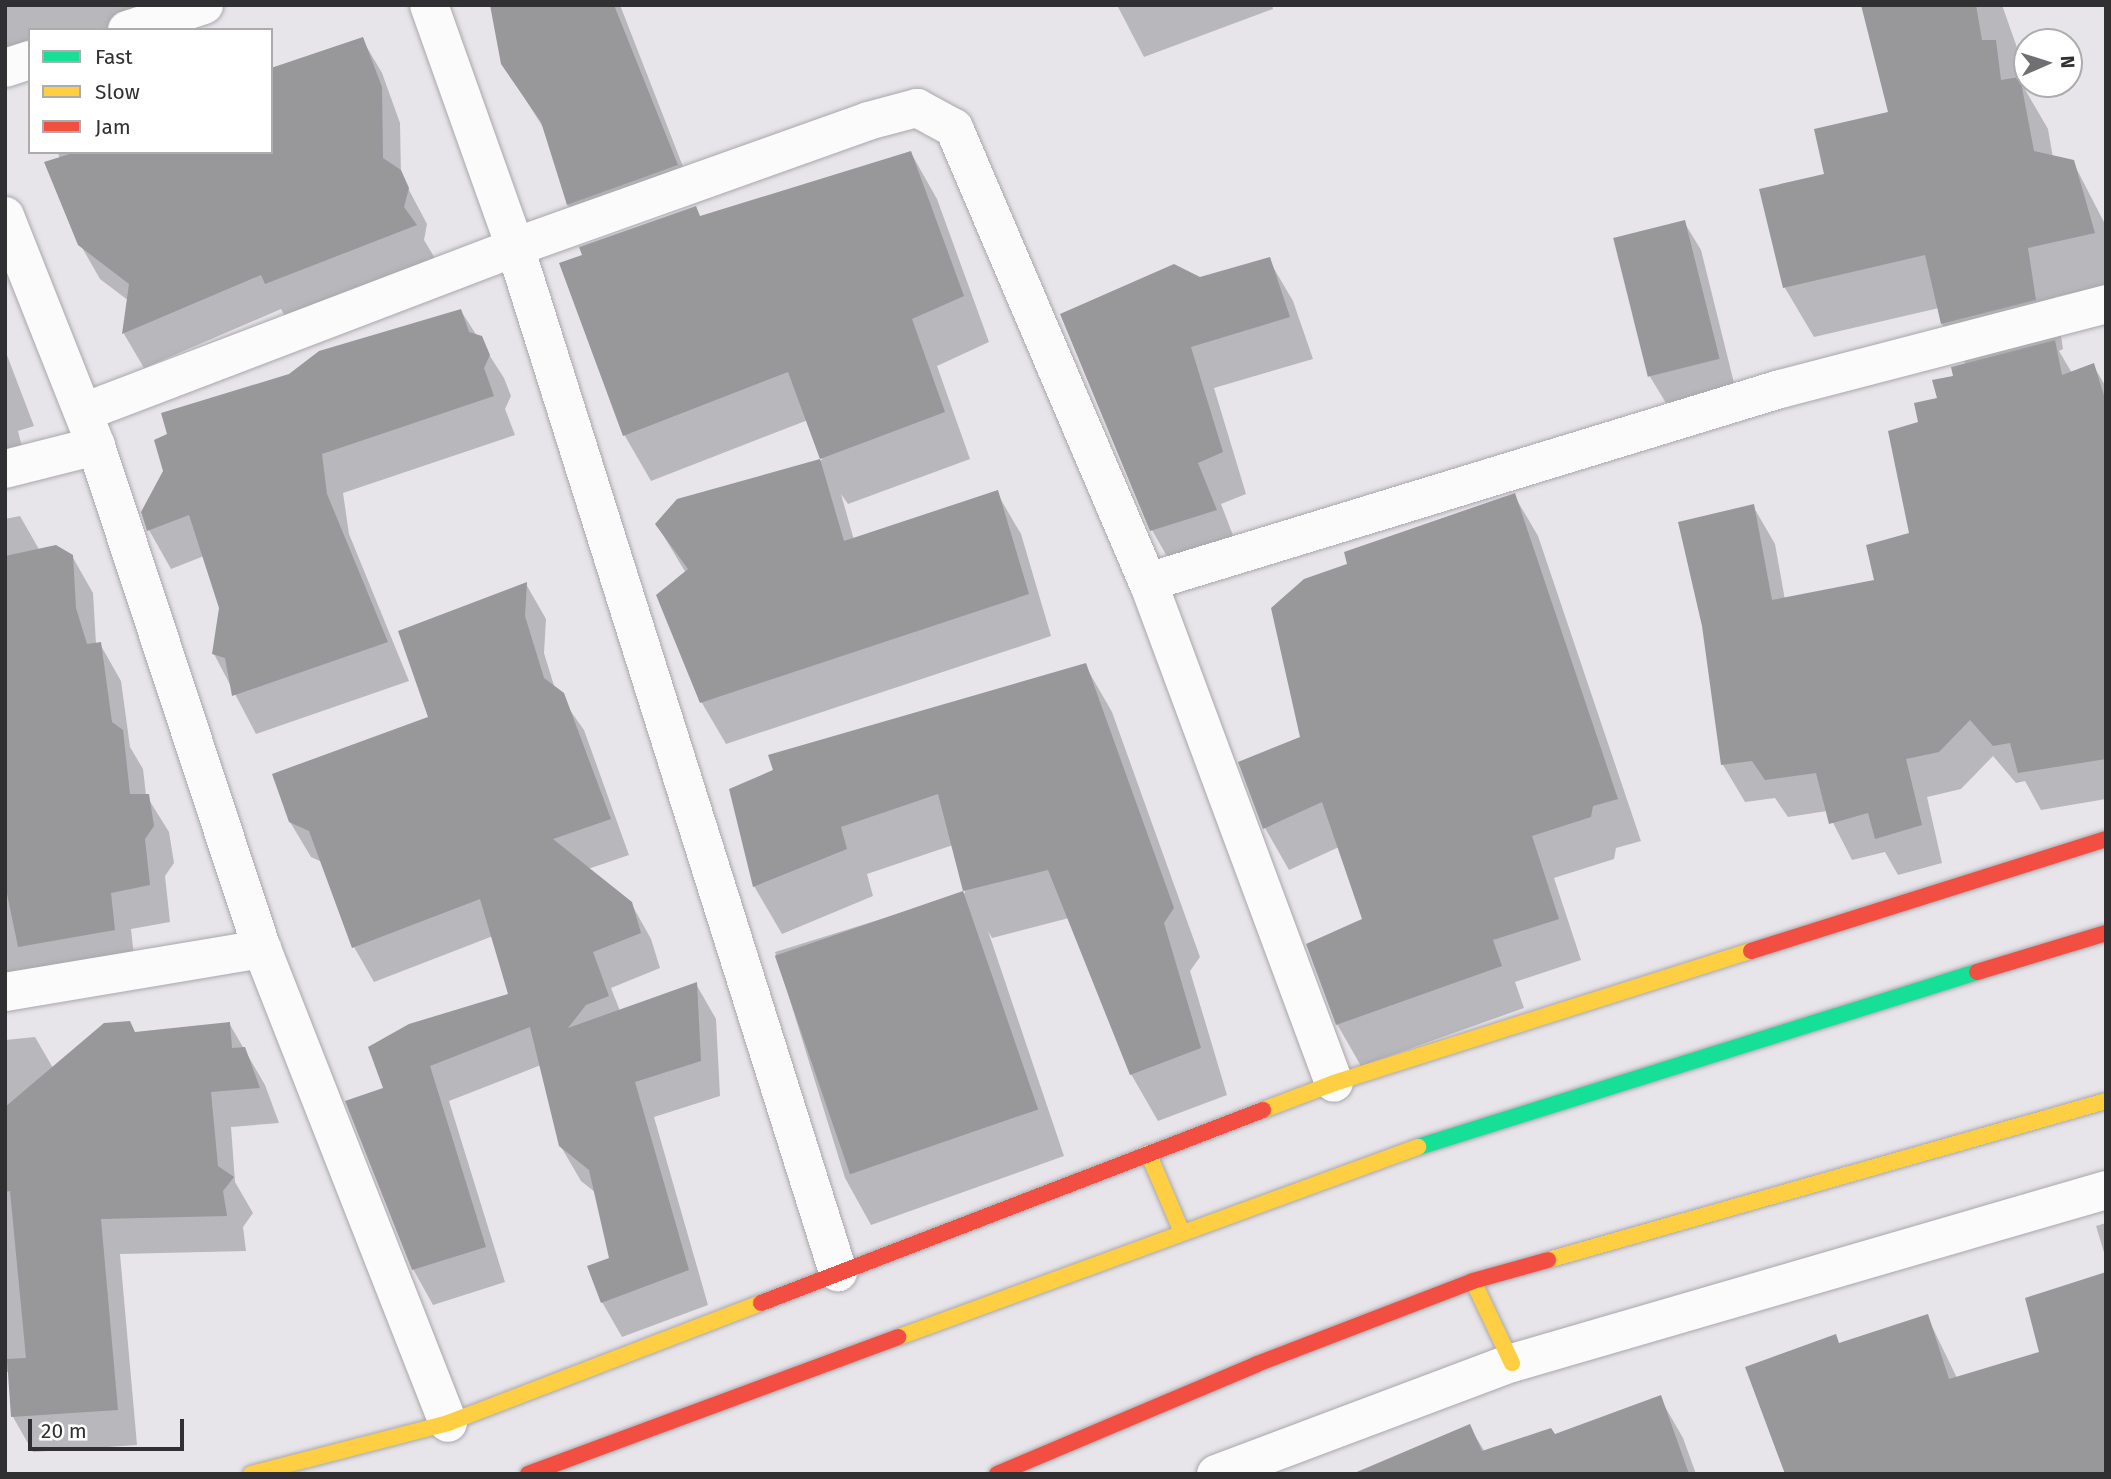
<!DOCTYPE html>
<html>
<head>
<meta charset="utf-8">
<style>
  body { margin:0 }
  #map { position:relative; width:2111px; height:1479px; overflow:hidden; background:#e7e5ea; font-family:"Fira Sans",sans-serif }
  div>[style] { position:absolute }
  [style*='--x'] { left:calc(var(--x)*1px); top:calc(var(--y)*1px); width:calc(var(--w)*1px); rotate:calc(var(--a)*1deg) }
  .shadow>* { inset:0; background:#0003 }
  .building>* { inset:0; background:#98979a; transform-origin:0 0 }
  .roads { filter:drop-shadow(0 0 2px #a9a7ab) drop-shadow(0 0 2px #a9a7ab) }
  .street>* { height:38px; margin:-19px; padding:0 19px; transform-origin:19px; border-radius:19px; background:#fbfbfc }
  .fast>* { height:16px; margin:-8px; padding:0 8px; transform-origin:8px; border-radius:8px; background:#16e098 }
  .slow>* { height:16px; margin:-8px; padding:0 8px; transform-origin:8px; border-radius:8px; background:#ffcf43 }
  .jam>* { height:16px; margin:-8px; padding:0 8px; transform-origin:8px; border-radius:8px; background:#f24e42 }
  span { translate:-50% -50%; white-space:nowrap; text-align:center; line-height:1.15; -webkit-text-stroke:7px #fff; paint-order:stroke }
  .frame { position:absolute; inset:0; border:7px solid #302f31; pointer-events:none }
  .legend { position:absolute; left:28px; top:28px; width:245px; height:126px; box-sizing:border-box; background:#fff; border:2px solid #acacad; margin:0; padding:9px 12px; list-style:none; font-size:21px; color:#302f31 }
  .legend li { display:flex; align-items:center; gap:14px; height:35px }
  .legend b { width:35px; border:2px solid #acacad }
  .north { position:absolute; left:2013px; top:28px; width:70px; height:70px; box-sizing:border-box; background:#fff; border:2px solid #acacad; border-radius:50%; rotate:87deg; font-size:19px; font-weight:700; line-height:28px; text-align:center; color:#302f31 }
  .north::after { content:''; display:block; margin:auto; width:24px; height:32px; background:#706f72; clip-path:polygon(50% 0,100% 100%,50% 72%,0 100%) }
  .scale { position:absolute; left:28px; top:1419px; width:156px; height:32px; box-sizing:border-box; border:4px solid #302f31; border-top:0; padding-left:9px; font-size:21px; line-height:24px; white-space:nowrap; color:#302f31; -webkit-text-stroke:5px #fff; paint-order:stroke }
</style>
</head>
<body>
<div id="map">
  <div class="shadow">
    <i style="clip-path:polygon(5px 5px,155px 5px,164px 30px,30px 30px,30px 48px,5px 57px)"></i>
    <i style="clip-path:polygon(492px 5px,620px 5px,696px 200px,588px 238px,568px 205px,546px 132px,503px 64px)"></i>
    <i style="clip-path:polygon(1117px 5px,1272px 5px,1273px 9px,1144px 57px)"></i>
    <i style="clip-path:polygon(1862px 5px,2002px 5px,2020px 56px,2023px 86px,2048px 129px,2053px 158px,2073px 162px,2106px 226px,2106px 286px,2055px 297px,2063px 349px,2059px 351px,2072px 373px,2093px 365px,2106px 387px,2106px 799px,2041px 810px,2025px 781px,2016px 783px,1993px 756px,1961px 789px,1927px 797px,1942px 863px,1898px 875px,1885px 852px,1852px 860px,1827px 811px,1788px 817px,1775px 798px,1745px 802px,1723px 765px,1704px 626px,1753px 506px,1775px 544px,1785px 600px,1876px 581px,1911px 534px,1920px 423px,1966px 365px,1942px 324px,1939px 308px,1814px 337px,1785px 288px,1761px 190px,1826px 175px,1890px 113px)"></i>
    <i style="clip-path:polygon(362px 39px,382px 73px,400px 123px,401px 175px,427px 224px,424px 240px,436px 260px,286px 318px,281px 309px,144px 368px,124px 334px,129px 301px,100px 279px,80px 244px,58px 152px,271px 152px)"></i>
    <i style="clip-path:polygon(911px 153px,937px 199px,989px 342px,937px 366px,970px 459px,848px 504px,841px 494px,854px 540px,997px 493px,1021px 534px,1051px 636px,726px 744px,702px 703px,659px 595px,686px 573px,657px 525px,678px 500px,822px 460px,808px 420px,651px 481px,625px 436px,561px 264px)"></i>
    <i style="clip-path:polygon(1684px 222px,1701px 250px,1735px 387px,1666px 403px,1649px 375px)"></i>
    <i style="clip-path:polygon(1269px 260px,1293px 301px,1313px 359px,1214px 388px,1246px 494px,1221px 504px,1239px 551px,1176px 572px,1152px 530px,1199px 279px)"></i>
    <i style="clip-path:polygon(461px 311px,504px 378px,511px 396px,505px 409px,515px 435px,343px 493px,349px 534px,409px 681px,256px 734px,214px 654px,221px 608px,204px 556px,171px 569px,149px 530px,290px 375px)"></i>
    <i style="clip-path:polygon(5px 350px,34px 426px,18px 431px,26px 463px,5px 468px)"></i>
    <i style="clip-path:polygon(1514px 495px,1538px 536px,1641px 841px,1616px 848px,1614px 859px,1554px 878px,1581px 960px,1515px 982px,1524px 1008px,1361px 1066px,1337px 1024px,1365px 920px,1339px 847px,1289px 870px,1265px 828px,1240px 763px,1302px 738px,1349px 565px)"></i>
    <i style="clip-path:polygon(20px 516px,40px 551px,72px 556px,93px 593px,96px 644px,100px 644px,121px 681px,130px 747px,143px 769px,146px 795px,169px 832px,174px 863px,165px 876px,170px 922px,131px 929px,135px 966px,5px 981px,5px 519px)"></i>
    <i style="clip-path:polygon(526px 584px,546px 619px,544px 653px,555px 689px,584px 730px,629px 855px,588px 869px,631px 903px,651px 939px,660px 968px,611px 988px,620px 1011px,696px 984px,716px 1019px,720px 1096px,654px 1117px,708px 1305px,622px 1337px,602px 1302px,611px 1259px,596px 1193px,581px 1181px,560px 1145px,541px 1065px,449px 1101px,505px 1282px,433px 1305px,413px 1269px,386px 1089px,510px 995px,493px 936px,374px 982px,354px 947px,322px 862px,311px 857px,290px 822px,431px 718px)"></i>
    <i style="clip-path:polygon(1085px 665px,1112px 712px,1200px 957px,1190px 971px,1227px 1095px,1158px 1121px,1131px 1074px,1069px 918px,992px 938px,988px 931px,1064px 1156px,871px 1225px,845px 1178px,775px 952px,965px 893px,953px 845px,867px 874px,873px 896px,782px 934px,754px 886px,731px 791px)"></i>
    <i style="clip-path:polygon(229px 1023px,265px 1085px,279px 1123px,231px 1127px,235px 1182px,253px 1213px,243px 1227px,246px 1251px,120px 1254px,137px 1445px,33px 1452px,13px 1417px,10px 1372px,5px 1372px,5px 1040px,35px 1037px,53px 1068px,135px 1033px)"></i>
    <i style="clip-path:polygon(2106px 1223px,2106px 1259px,2096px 1226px)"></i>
    <i style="clip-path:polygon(1927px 1316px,1957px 1378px,2041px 1353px,2106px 1474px,1840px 1344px)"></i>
    <i style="clip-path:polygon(1660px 1398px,1683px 1438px,1696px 1474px,1389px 1474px,1469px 1426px,1485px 1452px,1554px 1436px)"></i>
  </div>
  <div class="building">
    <i style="clip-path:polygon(490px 5px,614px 5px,678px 165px,567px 205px,541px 122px,501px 64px)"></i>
    <i style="clip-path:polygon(1861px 5px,1976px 5px,1982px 40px,1996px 40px,2001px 80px,2020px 77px,2034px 151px,2074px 160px,2095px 233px,2028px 248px,2036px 300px,1941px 324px,1925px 255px,1783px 288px,1759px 189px,1824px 174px,1814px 129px,1888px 112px)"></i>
    <i style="clip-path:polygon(363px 37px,382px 87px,383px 158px,401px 170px,409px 188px,404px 207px,417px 225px,265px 284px,261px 275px,122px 334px,129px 284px,78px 245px,44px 162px,76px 152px,271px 152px,271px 68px)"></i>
    <i style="clip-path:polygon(911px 151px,964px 296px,912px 319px,945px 412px,820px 459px,788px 372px,623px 436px,559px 263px,582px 255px,579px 247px,696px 206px,700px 216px)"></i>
    <i style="left:1685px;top:220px;width:143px;height:74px;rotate:76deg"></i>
    <i style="clip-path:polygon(1270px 257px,1290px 317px,1191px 347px,1223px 452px,1198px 463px,1217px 510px,1150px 531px,1060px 314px,1174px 264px,1200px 277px)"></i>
    <i style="clip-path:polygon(461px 309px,469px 332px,482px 336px,490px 355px,484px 368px,494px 396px,322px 454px,327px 494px,388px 642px,232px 696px,225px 658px,212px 654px,219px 608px,189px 515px,147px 531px,141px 512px,163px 471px,154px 440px,167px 434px,161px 413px,289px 374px,319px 351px)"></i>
    <i style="clip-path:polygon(2055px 340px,2062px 375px,2094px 363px,2106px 402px,2106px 759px,2018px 773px,2010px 743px,1993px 746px,1970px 720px,1939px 752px,1906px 759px,1922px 825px,1875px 839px,1868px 813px,1829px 824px,1816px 773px,1765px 780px,1752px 761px,1721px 765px,1702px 626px,1678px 522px,1754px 504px,1772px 600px,1874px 580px,1866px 545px,1909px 533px,1888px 431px,1918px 422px,1914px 403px,1937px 398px,1932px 380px,1953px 376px,1951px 367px)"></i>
    <i style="clip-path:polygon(820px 459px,844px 541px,998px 490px,1029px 594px,700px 703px,656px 595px,688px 569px,655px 524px,677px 499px)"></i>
    <i style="clip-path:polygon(1515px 493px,1618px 799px,1593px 806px,1591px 817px,1532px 836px,1559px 919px,1493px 940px,1502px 966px,1336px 1025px,1306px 944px,1362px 919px,1322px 802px,1263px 829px,1238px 762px,1300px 737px,1271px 608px,1304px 579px,1347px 564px,1344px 552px)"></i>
    <i style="clip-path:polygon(56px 545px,73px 555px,76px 608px,87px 644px,101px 642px,112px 722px,123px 730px,130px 794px,149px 794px,154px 826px,145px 839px,150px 885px,111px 893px,115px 930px,18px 947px,5px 884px,5px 556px)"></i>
    <i style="clip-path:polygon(527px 582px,525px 616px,544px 678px,564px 693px,611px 819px,553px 839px,632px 902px,641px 933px,593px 952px,609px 996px,586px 1005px,568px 1028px,697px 982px,701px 1061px,635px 1082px,689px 1270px,601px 1303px,587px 1266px,609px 1258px,589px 1170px,559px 1146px,530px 1027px,430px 1066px,486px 1247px,412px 1270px,345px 1101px,383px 1088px,368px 1047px,409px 1024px,508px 994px,480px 899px,352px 948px,309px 831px,289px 822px,272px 774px,428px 717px,398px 631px)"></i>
    <i style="clip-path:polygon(1086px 663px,1174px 908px,1164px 923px,1201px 1048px,1130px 1075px,1048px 870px,963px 891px,938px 794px,841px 827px,847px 849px,753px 887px,729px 789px,773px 770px,768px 755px)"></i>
    <i style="left:963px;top:891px;width:231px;height:199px;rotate:71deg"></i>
    <i style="clip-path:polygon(130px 1021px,135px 1032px,230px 1022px,232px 1048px,245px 1047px,260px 1088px,211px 1092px,218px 1166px,234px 1177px,223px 1191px,227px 1216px,101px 1219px,118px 1410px,11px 1417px,7px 1359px,26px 1358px,10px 1191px,5px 1192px,5px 1107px,104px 1023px)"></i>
    <i style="clip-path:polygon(2106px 1272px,2106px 1474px,1785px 1474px,1745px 1367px,1836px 1334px,1839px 1343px,1928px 1314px,1949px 1379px,2039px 1352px,2025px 1298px)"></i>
    <i style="clip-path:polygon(1661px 1395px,1689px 1474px,1352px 1474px,1470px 1424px,1482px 1451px,1551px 1428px,1555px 1434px)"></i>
  </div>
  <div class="roads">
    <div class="street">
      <i style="--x:429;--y:5;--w:257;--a:70.4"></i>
      <i style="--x:515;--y:247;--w:1075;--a:72.51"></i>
      <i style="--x:127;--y:30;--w:81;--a:-18"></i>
      <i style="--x:5;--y:68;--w:26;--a:-18"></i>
      <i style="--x:5;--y:216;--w:247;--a:68.4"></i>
      <i style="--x:96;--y:446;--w:530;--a:71.74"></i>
      <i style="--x:262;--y:949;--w:509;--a:68.57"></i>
      <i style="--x:84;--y:412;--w:462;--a:-20.9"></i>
      <i style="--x:515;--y:247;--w:375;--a:-19.6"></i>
      <i style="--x:868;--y:121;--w:51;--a:-14.9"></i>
      <i style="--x:917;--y:108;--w:42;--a:28.4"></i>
      <i style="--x:954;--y:128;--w:494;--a:66.9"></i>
      <i style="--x:1148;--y:582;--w:534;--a:69.63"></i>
      <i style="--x:5;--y:469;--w:94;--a:-14.2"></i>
      <i style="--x:1148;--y:582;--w:661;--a:-16.98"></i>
      <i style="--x:1780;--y:389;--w:337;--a:-14.6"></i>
      <i style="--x:5;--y:992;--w:261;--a:-9.5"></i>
      <i style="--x:1216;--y:1474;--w:316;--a:-20.6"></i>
      <i style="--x:1512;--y:1363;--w:619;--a:-16.24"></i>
    </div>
    <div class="fast">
      <i style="--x:1418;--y:1147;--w:586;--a:-17.38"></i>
    </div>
    <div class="slow">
      <i style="--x:1263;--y:1110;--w:76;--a:-20.8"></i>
      <i style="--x:1334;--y:1083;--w:437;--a:-17.6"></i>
      <i style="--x:1148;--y:1153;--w:84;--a:66.8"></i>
      <i style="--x:1548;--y:1260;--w:580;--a:-15.9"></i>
      <i style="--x:1473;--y:1281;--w:91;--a:64.6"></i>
      <i style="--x:899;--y:1337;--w:553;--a:-20.11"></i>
      <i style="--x:251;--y:1474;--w:203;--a:-14.5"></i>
      <i style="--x:448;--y:1423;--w:335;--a:-21"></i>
    </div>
    <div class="jam">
      <i style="--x:1751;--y:951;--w:372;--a:-17.5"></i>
      <i style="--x:1977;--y:972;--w:135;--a:-16.8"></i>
      <i style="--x:761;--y:1303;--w:538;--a:-21.03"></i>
      <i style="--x:528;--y:1474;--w:395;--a:-20.3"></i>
      <i style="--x:997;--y:1474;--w:282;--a:-22.9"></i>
      <i style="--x:1257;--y:1364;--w:231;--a:-21"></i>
      <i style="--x:1473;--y:1281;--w:78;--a:-15.6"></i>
    </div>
  </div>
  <div class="frame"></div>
  <ul class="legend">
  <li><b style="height:9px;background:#16e098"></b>Fast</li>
  <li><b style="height:9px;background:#ffcf43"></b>Slow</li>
  <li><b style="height:9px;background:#f24e42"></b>Jam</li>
  </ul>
  <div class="north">N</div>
  <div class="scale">20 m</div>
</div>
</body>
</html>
